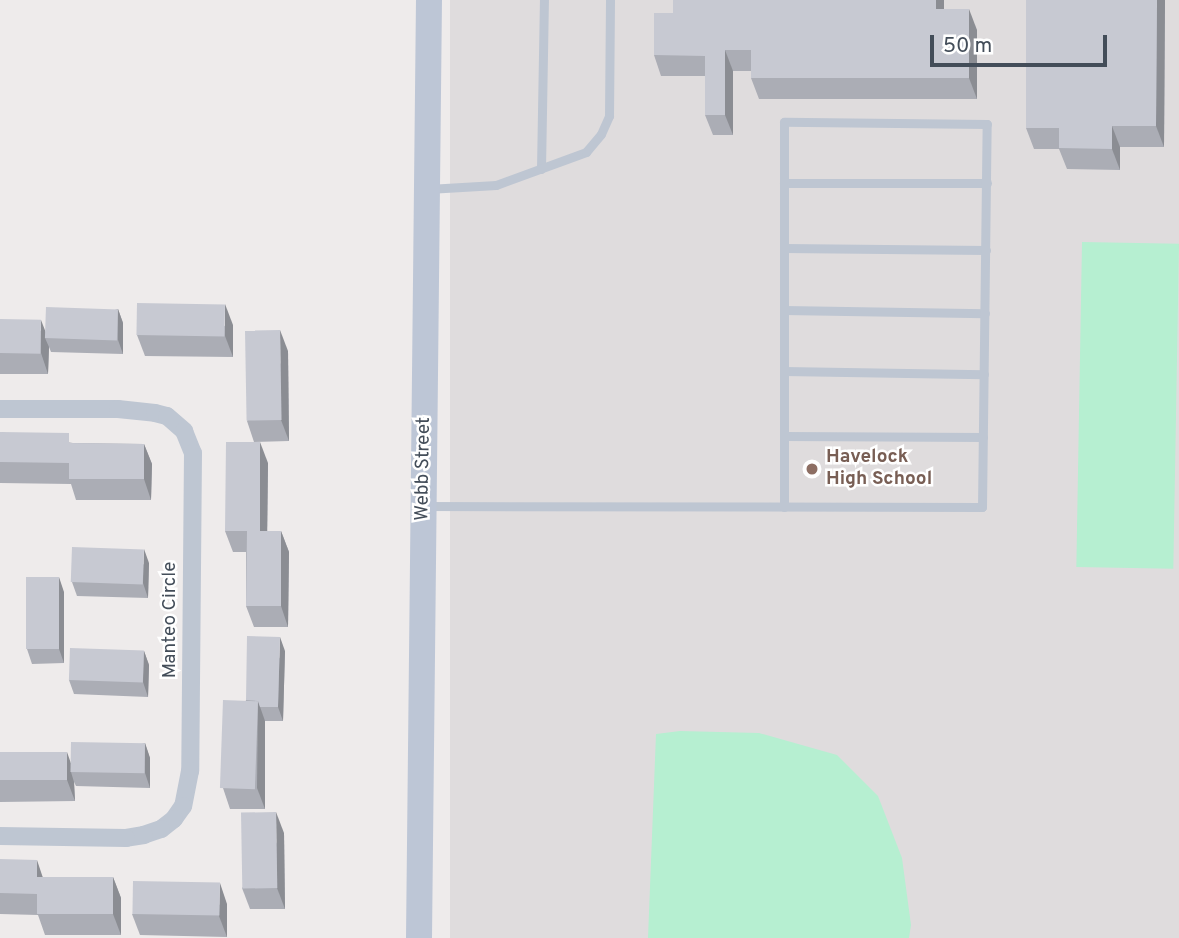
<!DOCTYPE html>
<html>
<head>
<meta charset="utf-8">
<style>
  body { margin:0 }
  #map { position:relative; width:1179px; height:938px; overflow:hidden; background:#eeebeb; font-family:Overpass,sans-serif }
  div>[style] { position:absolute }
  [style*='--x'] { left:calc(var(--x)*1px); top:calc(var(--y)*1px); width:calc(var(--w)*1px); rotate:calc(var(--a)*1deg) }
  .education>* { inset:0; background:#dfdcdd; transform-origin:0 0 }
  .green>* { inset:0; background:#b6efd1; transform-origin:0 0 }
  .lane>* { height:9px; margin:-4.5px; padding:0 4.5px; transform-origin:4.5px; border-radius:4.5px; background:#bec6d2 }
  .street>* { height:18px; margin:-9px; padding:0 9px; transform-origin:9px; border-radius:9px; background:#bec6d2 }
  .secondary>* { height:26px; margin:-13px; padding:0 13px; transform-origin:13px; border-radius:13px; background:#bdc6d6 }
  .wall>* { inset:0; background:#abadb5 }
  .shaded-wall>* { inset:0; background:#8b8d93 }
  .building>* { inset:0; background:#c7c9d2; transform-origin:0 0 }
  .dots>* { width:19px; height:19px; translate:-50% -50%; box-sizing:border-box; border:4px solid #fff; border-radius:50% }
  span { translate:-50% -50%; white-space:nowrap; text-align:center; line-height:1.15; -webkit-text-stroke:5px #fff; paint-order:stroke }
  .education-label { font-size:19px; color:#785e54; font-weight:700 }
  .left { translate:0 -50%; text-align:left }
  .street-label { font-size:19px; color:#434d59 }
  .scale { position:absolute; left:930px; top:35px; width:177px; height:32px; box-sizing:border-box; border:4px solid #434d59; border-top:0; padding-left:9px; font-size:21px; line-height:24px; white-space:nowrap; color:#434d59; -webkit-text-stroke:5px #fff; paint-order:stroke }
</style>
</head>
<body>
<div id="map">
  <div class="education">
    <i style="left:450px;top:0;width:729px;height:938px"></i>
  </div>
  <div class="green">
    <i style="left:1082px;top:242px;width:97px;height:325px;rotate:1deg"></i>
    <i style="clip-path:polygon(680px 731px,759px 733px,837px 755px,878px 796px,902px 858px,911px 925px,909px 938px,648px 938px,656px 734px)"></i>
  </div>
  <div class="lane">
    <i style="--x:541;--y:169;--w:169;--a:-89"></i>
    <i style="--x:784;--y:183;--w:203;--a:0"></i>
    <i style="--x:428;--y:189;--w:68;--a:-3.4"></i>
    <i style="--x:496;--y:185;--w:96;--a:-20.1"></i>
    <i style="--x:586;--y:152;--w:23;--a:-50"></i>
    <i style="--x:601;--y:134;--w:20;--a:-66"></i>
    <i style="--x:609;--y:116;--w:116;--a:-89.5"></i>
    <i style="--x:784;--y:248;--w:202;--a:0.6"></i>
    <i style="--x:784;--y:310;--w:201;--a:0.9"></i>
    <i style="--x:784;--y:371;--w:200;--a:0.9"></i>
    <i style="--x:784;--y:436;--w:199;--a:0.3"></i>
    <i style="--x:425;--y:506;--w:557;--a:0.1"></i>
    <i style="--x:982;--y:507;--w:383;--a:-89.3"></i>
    <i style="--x:987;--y:124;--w:203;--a:-179.4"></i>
    <i style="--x:784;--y:122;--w:385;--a:90"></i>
  </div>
  <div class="street">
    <i style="--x:0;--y:409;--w:118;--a:0"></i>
    <i style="--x:118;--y:409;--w:37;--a:6"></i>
    <i style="--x:155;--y:413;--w:12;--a:14"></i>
    <i style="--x:167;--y:416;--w:23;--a:41"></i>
    <i style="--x:184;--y:431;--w:24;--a:68"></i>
    <i style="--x:193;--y:453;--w:318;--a:90.5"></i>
    <i style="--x:190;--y:771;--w:36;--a:101"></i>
    <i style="--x:183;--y:806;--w:16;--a:125"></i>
    <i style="--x:174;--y:819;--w:16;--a:142"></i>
    <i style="--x:161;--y:829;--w:18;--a:161"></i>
    <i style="--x:144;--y:835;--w:18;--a:171"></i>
    <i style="--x:126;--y:838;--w:126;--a:-179.1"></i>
  </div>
  <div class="secondary">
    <i style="--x:419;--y:938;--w:938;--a:-89.39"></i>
  </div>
  <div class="wall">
    <i style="clip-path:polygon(944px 0,944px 9px,977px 30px,977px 99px,759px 99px,751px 78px,751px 71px,733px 71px,733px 135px,713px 135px,705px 115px,705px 76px,661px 76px,654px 55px,673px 13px)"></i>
    <i style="clip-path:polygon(1165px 0,1164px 147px,1120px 147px,1120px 170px,1067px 169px,1059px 149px,1034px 149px,1026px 128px)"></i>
    <i style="clip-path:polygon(118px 309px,123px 323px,123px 354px,51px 352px,49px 347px,48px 374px,0 374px,0 319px,45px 332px)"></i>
    <i style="clip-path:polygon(233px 325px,233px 357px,145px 356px,137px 335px)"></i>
    <i style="clip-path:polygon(288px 351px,289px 441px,254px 442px,247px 421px)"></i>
    <i style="clip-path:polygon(0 432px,73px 443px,144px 444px,152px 464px,151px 500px,76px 500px,71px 484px,0 483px)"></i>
    <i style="clip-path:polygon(268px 463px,267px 531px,281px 531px,289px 552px,288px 627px,254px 627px,246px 606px,246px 552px,233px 552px,225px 531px)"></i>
    <i style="clip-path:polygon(149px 563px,148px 598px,77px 596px,72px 582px)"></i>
    <i style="clip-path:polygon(64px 592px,64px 663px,32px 664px,27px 649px)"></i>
    <i style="clip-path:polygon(144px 651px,149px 665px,148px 697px,74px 694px,69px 680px)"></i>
    <i style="clip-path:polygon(285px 651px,283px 721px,265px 721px,265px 809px,230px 809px,223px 788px,246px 700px)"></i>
    <i style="clip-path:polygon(145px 743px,150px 758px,150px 788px,76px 786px,74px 782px,75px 801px,0 802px,0 753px,71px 764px)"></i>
    <i style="clip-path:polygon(284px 833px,285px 909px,250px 909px,242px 888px)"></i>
    <i style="clip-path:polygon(0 859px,43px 877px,113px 877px,121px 898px,121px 935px,45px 935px,38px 915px,0 914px)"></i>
    <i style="clip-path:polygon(227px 904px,227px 937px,140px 935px,132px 914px)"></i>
  </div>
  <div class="shaded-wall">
    <i style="clip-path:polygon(936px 0,944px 0,944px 30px,936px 9px)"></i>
    <i style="clip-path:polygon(1157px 0,1165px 0,1164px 147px,1156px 126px)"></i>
    <i style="clip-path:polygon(969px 9px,977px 30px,977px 99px,969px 78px)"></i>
    <i style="clip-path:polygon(725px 50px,733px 71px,733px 135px,725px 115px)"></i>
    <i style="clip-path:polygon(1112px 126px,1120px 147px,1120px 170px,1112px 149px)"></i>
    <i style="clip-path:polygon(225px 304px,233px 325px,233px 357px,225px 336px)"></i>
    <i style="clip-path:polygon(118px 309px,123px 323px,123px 354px,118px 340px)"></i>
    <i style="clip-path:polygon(41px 320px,48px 338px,45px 338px,49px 347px,48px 374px,41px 353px)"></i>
    <i style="clip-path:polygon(280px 330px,288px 351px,289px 441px,281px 420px)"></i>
    <i style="clip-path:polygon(260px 442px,268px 463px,267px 552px,260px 531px)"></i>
    <i style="clip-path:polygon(144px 444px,152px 464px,151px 500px,144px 479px)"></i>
    <i style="clip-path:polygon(281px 531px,289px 552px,288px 627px,281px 606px)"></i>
    <i style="clip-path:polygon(144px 549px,149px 563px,148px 598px,143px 583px)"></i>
    <i style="clip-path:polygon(59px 577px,64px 592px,64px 663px,59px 649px)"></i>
    <i style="clip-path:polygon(280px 637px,285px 651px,283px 721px,278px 707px)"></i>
    <i style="clip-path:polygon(144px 651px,149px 665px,148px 697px,143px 682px)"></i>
    <i style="clip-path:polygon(258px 701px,265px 721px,265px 809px,257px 788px)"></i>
    <i style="clip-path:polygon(145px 743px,150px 758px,150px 788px,145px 773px)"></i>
    <i style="clip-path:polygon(67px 752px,74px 772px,71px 772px,74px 782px,75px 801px,67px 780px)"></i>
    <i style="clip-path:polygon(276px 812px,284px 833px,285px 909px,277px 888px)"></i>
    <i style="clip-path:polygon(37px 860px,44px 881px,37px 877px)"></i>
    <i style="clip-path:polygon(113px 877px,121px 898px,121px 935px,113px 914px)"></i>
    <i style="clip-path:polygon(220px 883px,227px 904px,227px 937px,219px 916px)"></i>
  </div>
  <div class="building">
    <i style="clip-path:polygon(673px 0,936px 0,936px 9px,969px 9px,969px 78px,751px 78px,751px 50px,725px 50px,725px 115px,705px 115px,705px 56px,654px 55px,654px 13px,673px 13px)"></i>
    <i style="clip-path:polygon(1026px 0,1157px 0,1156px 126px,1112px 126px,1112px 149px,1059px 148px,1059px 128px,1026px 128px)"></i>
    <i style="left:137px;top:303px;width:88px;height:32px;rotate:1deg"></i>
    <i style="left:46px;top:307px;width:72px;height:31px;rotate:2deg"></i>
    <i style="left:0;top:319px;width:41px;height:34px;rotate:1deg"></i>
    <i style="left:280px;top:330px;width:90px;height:35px;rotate:89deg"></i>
    <i style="clip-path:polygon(0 432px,69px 433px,69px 443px,144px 444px,144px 479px,69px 479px,69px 463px,0 462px)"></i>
    <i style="clip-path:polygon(226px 442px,260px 442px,260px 531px,281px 531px,281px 606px,246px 606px,247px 531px,225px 531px)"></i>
    <i style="left:72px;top:547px;width:72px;height:35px;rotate:2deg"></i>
    <i style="left:26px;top:577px;width:33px;height:72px"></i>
    <i style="clip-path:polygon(247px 636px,280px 637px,278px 707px,260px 707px,258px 701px,246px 700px)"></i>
    <i style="left:70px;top:648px;width:74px;height:32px;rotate:2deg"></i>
    <i style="left:223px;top:700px;width:35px;height:88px;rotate:2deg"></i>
    <i style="left:71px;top:742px;width:74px;height:30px;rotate:1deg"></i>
    <i style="left:67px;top:752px;width:28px;height:67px;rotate:90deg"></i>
    <i style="left:276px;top:812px;width:76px;height:35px;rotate:89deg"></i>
    <i style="clip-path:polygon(0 859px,37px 860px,37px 877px,113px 877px,113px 914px,37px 914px,37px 894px,0 893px)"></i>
    <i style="left:133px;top:881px;width:87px;height:33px;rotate:1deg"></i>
  </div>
  <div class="dots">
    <i style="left:812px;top:469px;background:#8d6e63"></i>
  </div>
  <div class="education-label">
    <span class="left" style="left:826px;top:469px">Havelock<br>High School</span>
  </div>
  <div class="street-label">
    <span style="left:424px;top:469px;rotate:-89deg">Webb Street</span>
    <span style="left:171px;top:620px;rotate:-90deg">Manteo Circle</span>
  </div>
  <div class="scale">50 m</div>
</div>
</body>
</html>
